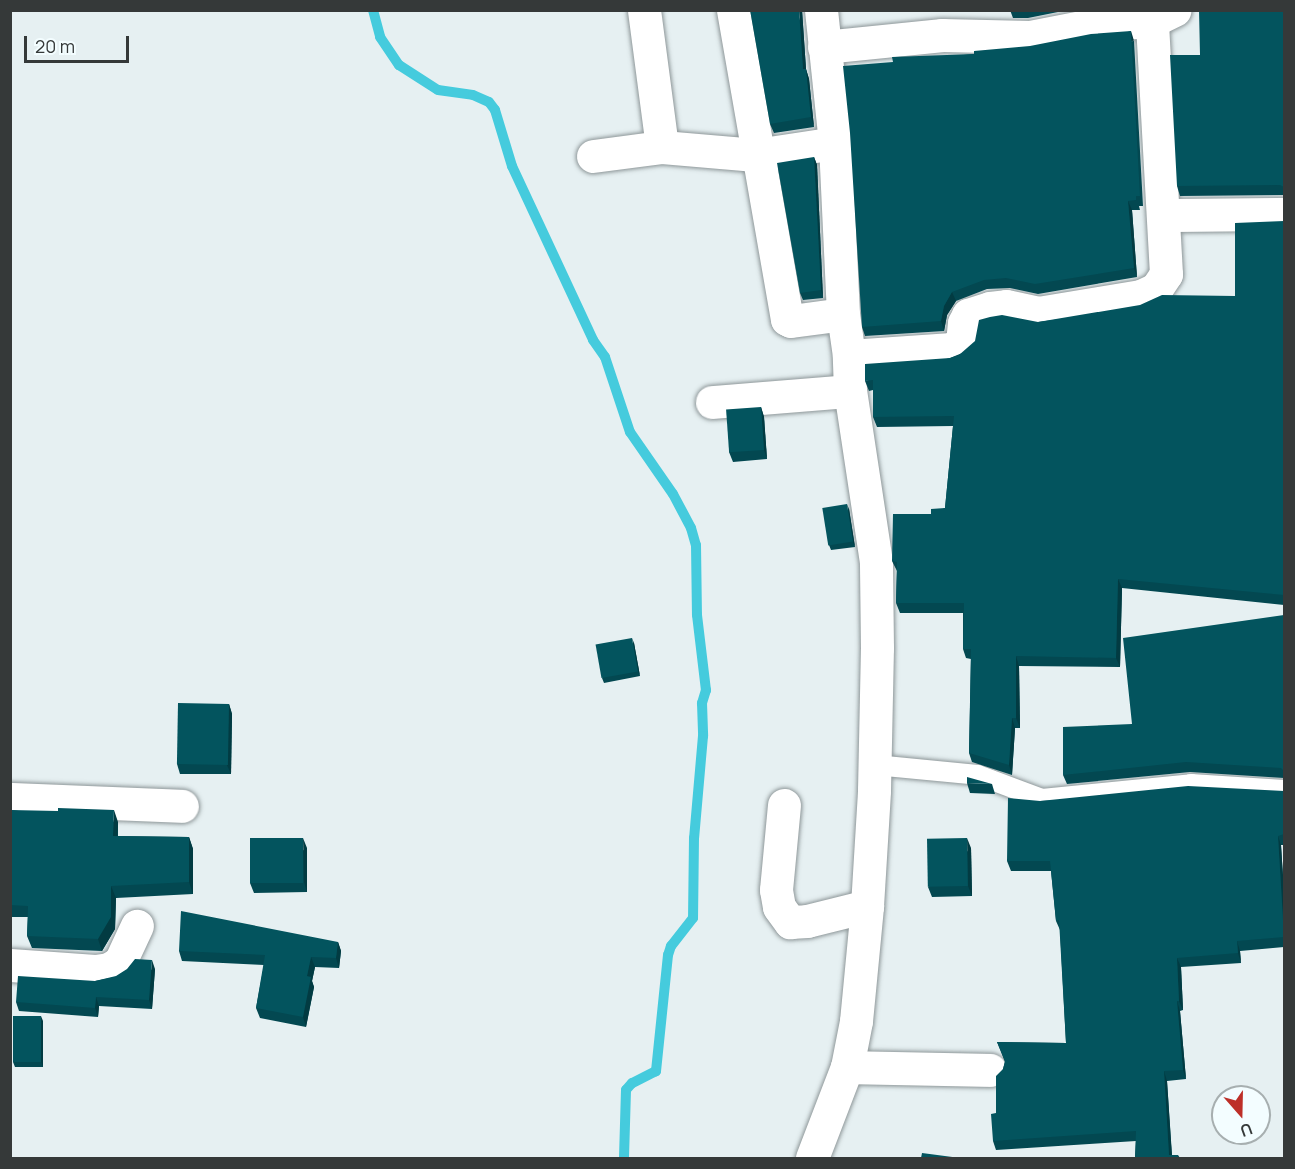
<!DOCTYPE html>
<html>
<head>
<meta charset="utf-8">
<style>
  body { margin:0 }
  #map { position:relative; width:1295px; height:1169px; overflow:hidden; background:#e6f0f2; font-family:Manrope,sans-serif }
  div>[style] { position:absolute }
  [style*='--x'] { left:calc(var(--x)*1px); top:calc(var(--y)*1px); width:calc(var(--w)*1px); rotate:calc(var(--a)*1deg) }
  .stream>* { height:10px; margin:-5px; padding:0 5px; transform-origin:5px; border-radius:5px; background:#45cbdd }
  .roads { filter:drop-shadow(0 0 2px #8e9799) drop-shadow(0 0 2px #8e9799) }
  .service>* { height:20px; margin:-10px; padding:0 10px; transform-origin:10px; border-radius:10px; background:#fff }
  .minor>* { height:33px; margin:-16.5px; padding:0 16.5px; transform-origin:16.5px; border-radius:16.5px; background:#fff }
  .wall>* { inset:0; background:#034851 }
  .shaded-wall>* { inset:0; background:#023b42; transform-origin:0 0 }
  .building>* { inset:0; background:#03545e; transform-origin:0 0 }
  span { translate:-50% -50%; white-space:nowrap; text-align:center; line-height:1.15; -webkit-text-stroke:6px #f3fdff; paint-order:stroke }
  .frame { position:absolute; inset:0; border:12px solid #353939; pointer-events:none }
  .north { position:absolute; left:1211px; top:1085px; width:60px; height:60px; box-sizing:border-box; background:#f3fdff; border:2px solid #a7afb0; border-radius:50%; rotate:160deg; font-size:16px; font-weight:700; line-height:24px; text-align:center; color:#353939 }
  .north::after { content:''; display:block; margin:auto; width:21px; height:27px; background:#bd2f28; clip-path:polygon(50% 0,100% 100%,50% 72%,0 100%) }
  .scale { position:absolute; left:24px; top:36px; width:105px; height:27px; box-sizing:border-box; border:3px solid #353939; border-top:0; padding-left:8px; font-size:18px; line-height:21px; white-space:nowrap; color:#353939; -webkit-text-stroke:4px #f3fdff; paint-order:stroke }
</style>
</head>
<body>
<div id="map">
  <div class="stream">
    <i style="--x:373;--y:10;--w:28;--a:75"></i>
    <i style="--x:380;--y:37;--w:34;--a:56"></i>
    <i style="--x:399;--y:65;--w:46;--a:32.7"></i>
    <i style="--x:438;--y:90;--w:35;--a:8"></i>
    <i style="--x:473;--y:95;--w:17;--a:24"></i>
    <i style="--x:489;--y:102;--w:10;--a:53"></i>
    <i style="--x:495;--y:110;--w:59;--a:73.1"></i>
    <i style="--x:512;--y:166;--w:192;--a:65"></i>
    <i style="--x:593;--y:340;--w:21;--a:55"></i>
    <i style="--x:605;--y:357;--w:79;--a:71.6"></i>
    <i style="--x:630;--y:432;--w:75;--a:55.3"></i>
    <i style="--x:673;--y:494;--w:38;--a:62"></i>
    <i style="--x:691;--y:528;--w:18;--a:74"></i>
    <i style="--x:696;--y:545;--w:70;--a:89.2"></i>
    <i style="--x:697;--y:615;--w:76;--a:83.2"></i>
    <i style="--x:706;--y:690;--w:14;--a:107"></i>
    <i style="--x:702;--y:703;--w:33;--a:88"></i>
    <i style="--x:703;--y:736;--w:102;--a:95"></i>
    <i style="--x:694;--y:838;--w:80;--a:90.7"></i>
    <i style="--x:693;--y:918;--w:36;--a:128"></i>
    <i style="--x:671;--y:946;--w:9;--a:108"></i>
    <i style="--x:668;--y:955;--w:117;--a:95.9"></i>
    <i style="--x:656;--y:1071;--w:27;--a:153"></i>
    <i style="--x:632;--y:1083;--w:9;--a:131"></i>
    <i style="--x:626;--y:1090;--w:68;--a:91.7"></i>
  </div>
  <div class="roads">
    <div class="service">
      <i style="--x:875;--y:765;--w:103;--a:5.5"></i>
      <i style="--x:978;--y:775;--w:68;--a:20.6"></i>
      <i style="--x:1042;--y:799;--w:150;--a:-5.7"></i>
      <i style="--x:1191;--y:784;--w:93;--a:3.7"></i>
    </div>
    <div class="minor">
      <i style="--x:644;--y:10;--w:138;--a:82.5"></i>
      <i style="--x:733;--y:10;--w:314;--a:80.1"></i>
      <i style="--x:787;--y:319;--w:4;--a:27"></i>
      <i style="--x:791;--y:321;--w:52;--a:-7.7"></i>
      <i style="--x:824;--y:47;--w:119;--a:-5.8"></i>
      <i style="--x:942;--y:35;--w:88;--a:1.3"></i>
      <i style="--x:1030;--y:37;--w:63;--a:-11"></i>
      <i style="--x:1092;--y:25;--w:60;--a:-3.8"></i>
      <i style="--x:593;--y:156;--w:70;--a:-7.4"></i>
      <i style="--x:662;--y:147;--w:94;--a:4.9"></i>
      <i style="--x:756;--y:155;--w:80;--a:-8.6"></i>
      <i style="--x:1164;--y:215;--w:120;--a:-0.5"></i>
      <i style="--x:849;--y:356;--w:103;--a:-3.9"></i>
      <i style="--x:952;--y:349;--w:12;--a:-35"></i>
      <i style="--x:962;--y:342;--w:19;--a:-84"></i>
      <i style="--x:964;--y:323;--w:9;--a:-63"></i>
      <i style="--x:968;--y:315;--w:23;--a:-18"></i>
      <i style="--x:990;--y:308;--w:16;--a:-7"></i>
      <i style="--x:1006;--y:306;--w:33;--a:12"></i>
      <i style="--x:1038;--y:313;--w:104;--a:-9.4"></i>
      <i style="--x:1141;--y:296;--w:17;--a:-25"></i>
      <i style="--x:1156;--y:289;--w:18;--a:-56"></i>
      <i style="--x:1166;--y:274;--w:253;--a:-93.2"></i>
      <i style="--x:1152;--y:21;--w:25;--a:-26"></i>
      <i style="--x:712;--y:402;--w:138;--a:-4.6"></i>
      <i style="--x:10;--y:799;--w:172;--a:2.3"></i>
      <i style="--x:784;--y:805;--w:85;--a:95.4"></i>
      <i style="--x:776;--y:890;--w:17;--a:80"></i>
      <i style="--x:779;--y:907;--w:19;--a:54"></i>
      <i style="--x:790;--y:922;--w:17;--a:-3"></i>
      <i style="--x:807;--y:921;--w:62;--a:-14"></i>
      <i style="--x:10;--y:965;--w:85;--a:4"></i>
      <i style="--x:95;--y:971;--w:14;--a:-8"></i>
      <i style="--x:109;--y:969;--w:13;--a:-32"></i>
      <i style="--x:120;--y:962;--w:40;--a:-65"></i>
      <i style="--x:847;--y:1067;--w:143;--a:1.2"></i>
      <i style="--x:812;--y:1158;--w:97;--a:-69"></i>
      <i style="--x:847;--y:1067;--w:47;--a:-78.9"></i>
      <i style="--x:856;--y:1021;--w:116;--a:-84.5"></i>
      <i style="--x:867;--y:906;--w:116;--a:-86.5"></i>
      <i style="--x:874;--y:790;--w:142;--a:-88.8"></i>
      <i style="--x:877;--y:648;--w:86;--a:-90.7"></i>
      <i style="--x:876;--y:562;--w:173;--a:-98.6"></i>
      <i style="--x:850;--y:391;--w:35;--a:-92"></i>
      <i style="--x:849;--y:356;--w:42;--a:-98.1"></i>
      <i style="--x:843;--y:314;--w:171;--a:-92.7"></i>
      <i style="--x:835;--y:143;--w:134;--a:-96"></i>
    </div>
  </div>
  <div class="wall">
    <i style="clip-path:polygon(802px 10px,806px 69px,809px 79px,814px 127px,774px 133px,770px 124px)"></i>
    <i style="clip-path:polygon(1010px 10px,1068px 10px,1028px 18px,1013px 18px)"></i>
    <i style="clip-path:polygon(1284px 10px,1284px 195px,1180px 196px,1177px 186px,1200px 55px)"></i>
    <i style="clip-path:polygon(1134px 41px,1143px 206px,1139px 206px,1140px 210px,1132px 210px,1137px 277px,1038px 294px,1010px 288px,987px 289px,956px 301px,947px 315px,944px 331px,865px 336px,862px 327px,893px 62px,974px 54px)"></i>
    <i style="clip-path:polygon(814px 157px,817px 165px,823px 298px,803px 300px,800px 293px)"></i>
    <i style="clip-path:polygon(1284px 221px,1284px 605px,1122px 588px,1120px 667px,1019px 666px,1020px 728px,1015px 728px,1012px 775px,972px 762px,969px 753px,971px 659px,966px 658px,963px 649px,963px 613px,900px 613px,896px 603px,897px 571px,892px 561px,931px 514px,945px 508px,953px 426px,877px 427px,873px 417px,873px 390px,869px 391px,865px 381px,950px 358px,1038px 322px,1235px 296px)"></i>
    <i style="clip-path:polygon(761px 407px,764px 417px,767px 459px,733px 462px,729px 452px)"></i>
    <i style="clip-path:polygon(849px 509px,855px 547px,831px 550px,829px 545px)"></i>
    <i style="clip-path:polygon(1284px 615px,1284px 778px,1190px 772px,1067px 784px,1063px 775px,1132px 724px)"></i>
    <i style="clip-path:polygon(634px 643px,640px 676px,604px 683px,602px 678px)"></i>
    <i style="clip-path:polygon(229px 704px,232px 714px,231px 774px,180px 774px,177px 764px)"></i>
    <i style="clip-path:polygon(967px 783px,992px 784px,995px 794px,970px 793px)"></i>
    <i style="clip-path:polygon(1284px 791px,1284px 845px,1281px 845px,1284px 892px,1284px 947px,1240px 951px,1241px 963px,1181px 967px,1183px 1010px,1180px 1011px,1186px 1079px,1167px 1081px,1172px 1155px,1178px 1155px,1180px 1158px,1135px 1158px,1136px 1141px,996px 1150px,993px 1141px,1003px 1069px,1005px 1062px,997px 1042px,1066px 1043px,1060px 930px,1056px 921px,1051px 871px,1011px 871px,1007px 861px,1040px 801px)"></i>
    <i style="clip-path:polygon(10px 810px,118px 822px,118px 836px,189px 837px,193px 849px,193px 894px,116px 898px,115px 929px,102px 951px,32px 948px,27px 936px,28px 917px,10px 917px)"></i>
    <i style="clip-path:polygon(307px 848px,307px 892px,254px 893px,250px 883px)"></i>
    <i style="clip-path:polygon(971px 848px,972px 896px,932px 897px,928px 887px)"></i>
    <i style="clip-path:polygon(338px 942px,341px 951px,339px 968px,315px 967px,312px 981px,314px 987px,306px 1027px,260px 1018px,256px 1008px,264px 965px,182px 961px,179px 951px)"></i>
    <i style="clip-path:polygon(155px 969px,152px 1009px,99px 1006px,98px 1017px,19px 1011px,16px 1002px,95px 981px)"></i>
    <i style="clip-path:polygon(43px 1021px,43px 1067px,15px 1067px,13px 1062px)"></i>
  </div>
  <div class="shaded-wall">
    <i style="clip-path:polygon(799px 10px,802px 10px,806px 69px,809px 79px,814px 127px,811px 117px,803px 69px)"></i>
    <i style="left:1131px;top:31px;width:10px;height:165px;rotate:73deg"></i>
    <i style="clip-path:polygon(814px 157px,817px 165px,823px 298px,821px 290px)"></i>
    <i style="clip-path:polygon(1128px 201px,1132px 210px,1137px 277px,1134px 268px)"></i>
    <i style="clip-path:polygon(952px 292px,956px 301px,947px 315px,944px 331px,941px 321px,944px 306px)"></i>
    <i style="clip-path:polygon(761px 407px,764px 417px,767px 459px,764px 450px)"></i>
    <i style="clip-path:polygon(847px 504px,849px 509px,855px 547px,853px 542px)"></i>
    <i style="clip-path:polygon(1118px 579px,1122px 588px,1120px 667px,1116px 658px)"></i>
    <i style="clip-path:polygon(632px 638px,634px 643px,640px 676px,638px 671px)"></i>
    <i style="clip-path:polygon(1016px 656px,1019px 666px,1020px 728px,1016px 718px)"></i>
    <i style="clip-path:polygon(229px 704px,232px 714px,231px 774px,227px 765px)"></i>
    <i style="clip-path:polygon(1012px 718px,1015px 728px,1012px 775px,1009px 765px)"></i>
    <i style="clip-path:polygon(114px 810px,118px 822px,117px 848px,113px 836px)"></i>
    <i style="clip-path:polygon(1278px 836px,1281px 845px,1284px 892px,1284px 932px)"></i>
    <i style="clip-path:polygon(189px 837px,193px 849px,193px 894px,189px 882px)"></i>
    <i style="clip-path:polygon(303px 838px,307px 848px,307px 892px,304px 882px)"></i>
    <i style="clip-path:polygon(967px 838px,971px 848px,972px 896px,968px 886px)"></i>
    <i style="clip-path:polygon(111px 886px,116px 898px,115px 929px,102px 951px,98px 939px)"></i>
    <i style="clip-path:polygon(1237px 941px,1240px 951px,1241px 963px,1238px 953px)"></i>
    <i style="clip-path:polygon(338px 942px,341px 951px,339px 968px,336px 958px)"></i>
    <i style="clip-path:polygon(311px 957px,315px 967px,312px 981px,314px 987px,306px 1027px,303px 1017px,307px 976px)"></i>
    <i style="clip-path:polygon(1177px 958px,1181px 967px,1183px 1010px,1179px 1001px)"></i>
    <i style="clip-path:polygon(152px 960px,155px 969px,152px 1009px,149px 1000px)"></i>
    <i style="clip-path:polygon(96px 997px,99px 1006px,98px 1017px,95px 1008px)"></i>
    <i style="clip-path:polygon(1177px 1001px,1180px 1011px,1186px 1079px,1183px 1070px)"></i>
    <i style="clip-path:polygon(41px 1016px,43px 1021px,43px 1067px,41px 1062px)"></i>
    <i style="clip-path:polygon(1164px 1071px,1167px 1081px,1172px 1158px,1169px 1155px)"></i>
  </div>
  <div class="building">
    <i style="clip-path:polygon(750px 10px,799px 10px,803px 69px,806px 69px,811px 117px,770px 124px)"></i>
    <i style="clip-path:polygon(1199px 10px,1284px 10px,1284px 187px,1280px 185px,1177px 186px,1170px 55px,1200px 55px)"></i>
    <i style="clip-path:polygon(1131px 31px,1140px 196px,1136px 196px,1136px 200px,1128px 201px,1134px 268px,1035px 284px,1006px 278px,984px 280px,952px 292px,944px 306px,941px 321px,862px 327px,850px 133px,843px 66px,893px 62px,892px 57px,974px 54px,974px 51px,1030px 46px,1091px 34px)"></i>
    <i style="clip-path:polygon(814px 157px,821px 290px,800px 293px,777px 163px)"></i>
    <i style="clip-path:polygon(1284px 221px,1284px 595px,1118px 579px,1116px 658px,1016px 656px,1016px 718px,1012px 718px,1009px 765px,969px 753px,971px 649px,963px 649px,964px 603px,896px 603px,897px 562px,892px 561px,893px 514px,931px 514px,931px 509px,945px 508px,954px 416px,873px 417px,873px 380px,865px 381px,865px 364px,950px 358px,959px 355px,975px 341px,979px 320px,990px 317px,1002px 315px,1038px 322px,1140px 305px,1162px 295px,1235px 296px,1235px 223px)"></i>
    <i style="left:761px;top:407px;width:43px;height:35px;rotate:86deg"></i>
    <i style="left:847px;top:504px;width:38px;height:25px;rotate:81deg"></i>
    <i style="clip-path:polygon(1284px 615px,1284px 771px,1281px 768px,1186px 762px,1063px 775px,1063px 727px,1132px 724px,1123px 638px)"></i>
    <i style="left:632px;top:638px;width:34px;height:37px;rotate:80deg"></i>
    <i style="left:178px;top:703px;width:51px;height:61px;rotate:1deg"></i>
    <i style="clip-path:polygon(967px 777px,992px 784px,967px 783px)"></i>
    <i style="clip-path:polygon(1188px 786px,1284px 791px,1284px 834px,1278px 836px,1284px 937px,1237px 941px,1238px 953px,1177px 958px,1179px 1001px,1177px 1001px,1183px 1070px,1164px 1071px,1169px 1155px,1178px 1155px,1178px 1158px,1135px 1158px,1136px 1131px,993px 1141px,991px 1114px,996px 1113px,996px 1076px,1003px 1069px,1005px 1061px,997px 1042px,1066px 1043px,1059px 920px,1056px 921px,1050px 861px,1007px 861px,1008px 798px,1040px 801px)"></i>
    <i style="clip-path:polygon(58px 808px,114px 810px,113px 836px,189px 837px,189px 882px,111px 886px,111px 917px,98px 939px,27px 936px,28px 906px,10px 905px,10px 810px,58px 811px)"></i>
    <i style="left:250px;top:838px;width:53px;height:45px"></i>
    <i style="left:967px;top:838px;width:48px;height:40px;rotate:89deg"></i>
    <i style="clip-path:polygon(181px 911px,338px 942px,336px 958px,311px 957px,307px 976px,311px 977px,303px 1017px,256px 1008px,265px 955px,179px 951px)"></i>
    <i style="clip-path:polygon(135px 959px,152px 960px,149px 1000px,96px 997px,95px 1008px,16px 1002px,18px 976px,95px 981px,116px 976px,127px 969px)"></i>
    <i style="left:13px;top:1016px;width:28px;height:46px"></i>
    <i style="clip-path:polygon(922px 1153px,960px 1158px,921px 1158px)"></i>
  </div>
  <div class="frame"></div>
  <div class="north">U</div>
  <div class="scale">20 m</div>
</div>
</body>
</html>
